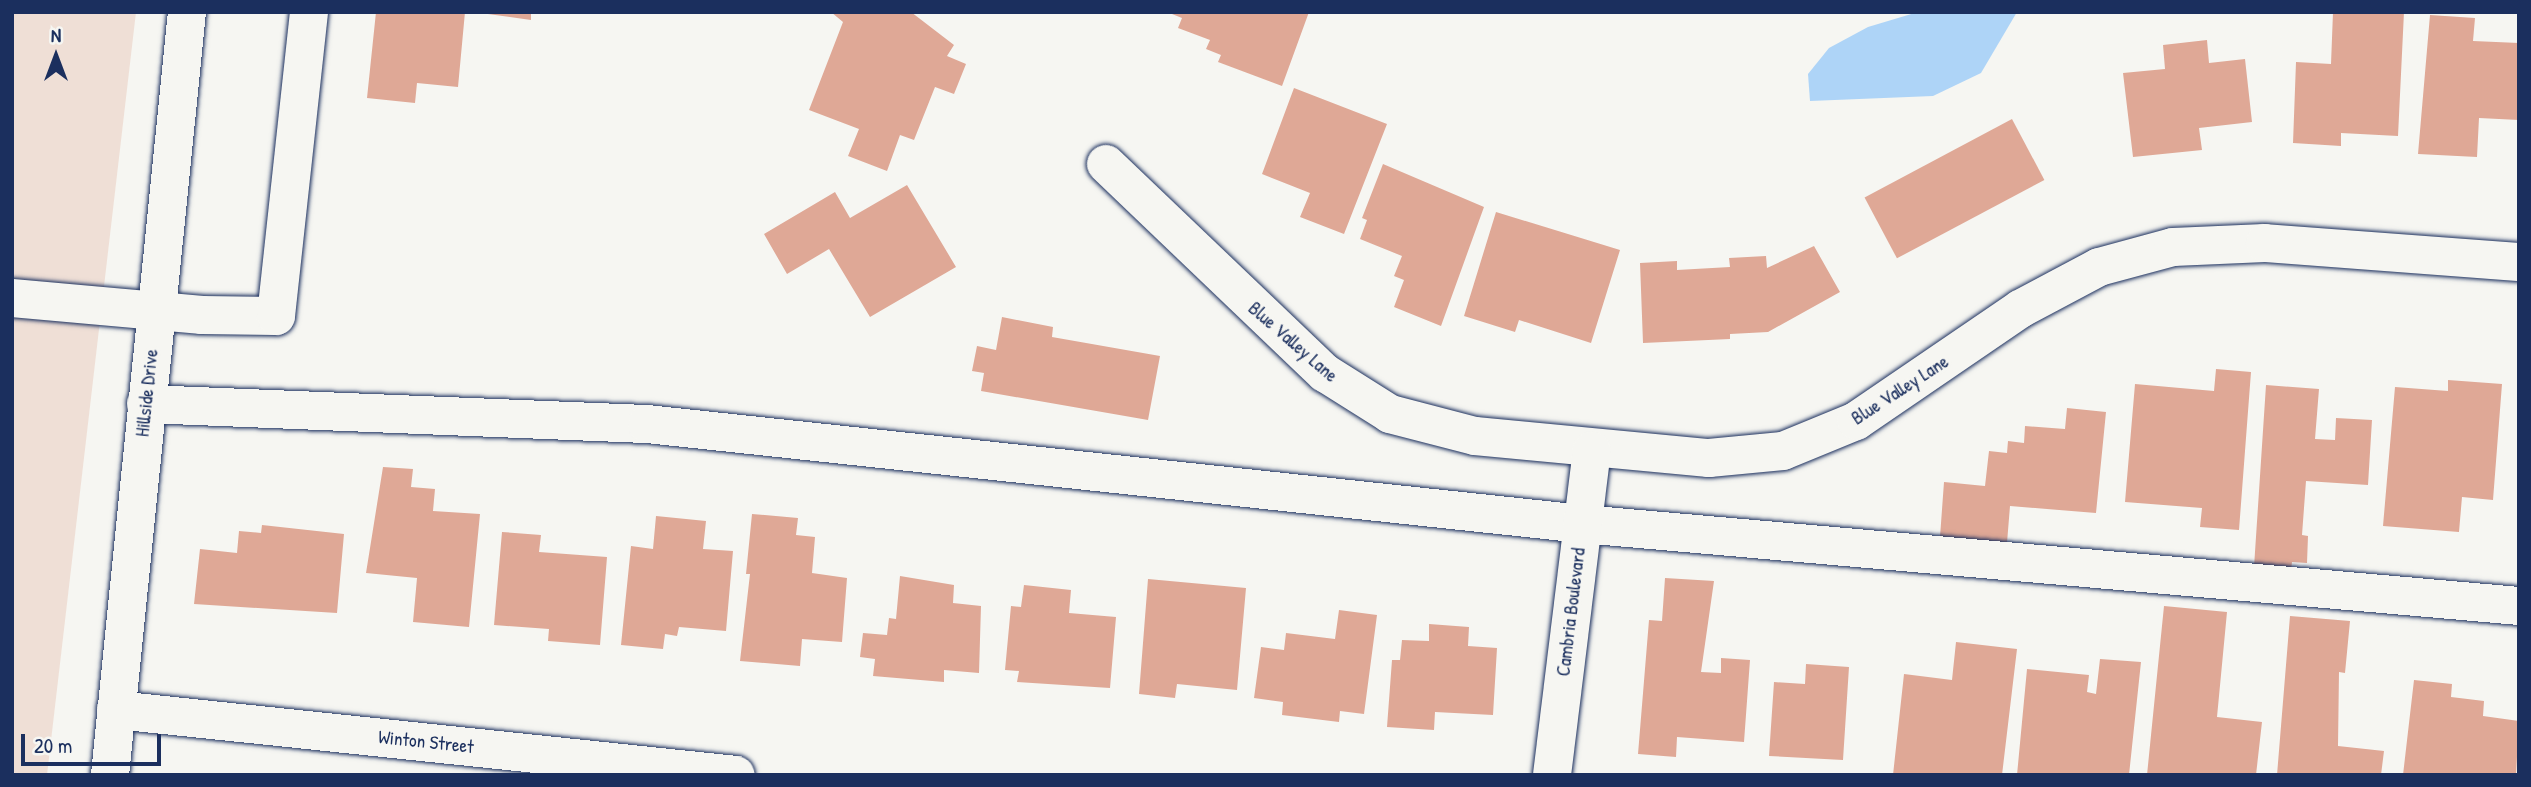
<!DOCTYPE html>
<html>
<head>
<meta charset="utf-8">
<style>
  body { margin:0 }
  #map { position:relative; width:2531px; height:787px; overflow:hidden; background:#f6f6f2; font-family:"Patrick Hand",sans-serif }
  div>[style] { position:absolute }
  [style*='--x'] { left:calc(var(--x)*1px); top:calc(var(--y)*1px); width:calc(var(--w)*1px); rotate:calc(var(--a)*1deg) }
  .built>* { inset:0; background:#efdfd6 }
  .water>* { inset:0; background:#aed4f7 }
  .building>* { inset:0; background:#dfa896; transform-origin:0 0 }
  .roads { filter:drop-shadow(0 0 2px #1b2f5e) drop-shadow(0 0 2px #1b2f5e) }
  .minor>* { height:38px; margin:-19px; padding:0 19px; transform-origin:19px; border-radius:19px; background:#f6f6f2 }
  span { translate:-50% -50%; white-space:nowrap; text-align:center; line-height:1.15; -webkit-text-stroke:6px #f6f6f2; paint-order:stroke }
  .street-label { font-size:19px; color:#1b2f5e }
  .frame { position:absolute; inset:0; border:14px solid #1b2f5e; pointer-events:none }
  .north { position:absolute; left:21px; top:21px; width:70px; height:70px; -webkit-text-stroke:5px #f6f6f2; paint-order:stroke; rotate:0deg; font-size:19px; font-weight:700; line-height:28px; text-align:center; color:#1b2f5e }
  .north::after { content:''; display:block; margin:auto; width:24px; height:32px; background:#1b2f5e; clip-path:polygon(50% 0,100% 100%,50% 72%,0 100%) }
  .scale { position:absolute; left:21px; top:734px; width:140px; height:32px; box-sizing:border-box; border:4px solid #1b2f5e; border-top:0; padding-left:9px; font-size:21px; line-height:24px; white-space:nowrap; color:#1b2f5e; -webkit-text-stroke:5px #f6f6f2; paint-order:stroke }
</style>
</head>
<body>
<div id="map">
  <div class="built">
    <i style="clip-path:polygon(12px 12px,136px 12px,47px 775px,12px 775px)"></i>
  </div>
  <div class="water">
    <i style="clip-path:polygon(2017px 12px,1981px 73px,1933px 96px,1810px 101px,1808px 74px,1829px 48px,1868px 27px,1918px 12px)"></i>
  </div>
  <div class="building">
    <i style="clip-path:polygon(376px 12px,465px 12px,458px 87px,417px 83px,415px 103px,367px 98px)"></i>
    <i style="clip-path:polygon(473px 12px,531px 12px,531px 20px)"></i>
    <i style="clip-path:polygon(831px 12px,911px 12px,954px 45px,947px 56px,966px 64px,954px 94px,935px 87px,914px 140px,900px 135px,887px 171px,848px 156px,859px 129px,809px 110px,843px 22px)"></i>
    <i style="clip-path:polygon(1167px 12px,1309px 12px,1282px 86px,1218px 62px,1221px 55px,1206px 49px,1210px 40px,1178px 28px,1182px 18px)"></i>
    <i style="clip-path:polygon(2333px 12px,2404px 12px,2398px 136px,2341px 133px,2341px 146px,2293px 143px,2296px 62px,2331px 64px)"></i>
    <i style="clip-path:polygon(2430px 15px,2475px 18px,2473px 41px,2519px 43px,2519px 120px,2479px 118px,2477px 157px,2418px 154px)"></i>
    <i style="clip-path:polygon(2207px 40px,2209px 63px,2245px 59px,2252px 122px,2199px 128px,2202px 150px,2133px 157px,2123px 73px,2165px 69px,2163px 45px)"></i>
    <i style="clip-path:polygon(1294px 88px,1387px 124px,1344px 234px,1300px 217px,1310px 193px,1262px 174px)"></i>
    <i style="left:2012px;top:119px;width:69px;height:167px;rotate:62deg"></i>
    <i style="clip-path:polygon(1383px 164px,1484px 207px,1441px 326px,1394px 307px,1404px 280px,1394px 276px,1402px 256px,1360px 239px,1367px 220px,1362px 218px)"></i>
    <i style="clip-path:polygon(907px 185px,956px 267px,870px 317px,829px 249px,787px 274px,764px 234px,835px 192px,850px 218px)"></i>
    <i style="clip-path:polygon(1496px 212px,1620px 250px,1591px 343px,1519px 320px,1515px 332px,1464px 316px)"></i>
    <i style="clip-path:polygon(1814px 246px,1840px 292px,1768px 332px,1730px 334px,1730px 339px,1643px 343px,1640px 263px,1677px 261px,1677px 270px,1730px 267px,1729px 258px,1766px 256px,1767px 268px)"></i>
    <i style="clip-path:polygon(1002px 317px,1053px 327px,1052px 337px,1160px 356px,1148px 420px,981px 391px,984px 373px,972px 371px,977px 346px,996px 350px)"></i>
    <i style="clip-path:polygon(2216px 369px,2251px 372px,2239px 530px,2200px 527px,2202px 508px,2125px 502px,2135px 384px,2214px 391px)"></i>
    <i style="clip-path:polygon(2448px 380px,2502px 384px,2493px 500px,2462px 497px,2459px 532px,2383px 526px,2395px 387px,2448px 391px)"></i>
    <i style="clip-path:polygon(2266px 385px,2319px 389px,2315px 439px,2335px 440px,2336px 418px,2372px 420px,2368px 485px,2306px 481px,2302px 535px,2308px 536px,2307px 563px,2292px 562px,2291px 570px,2254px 567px)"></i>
    <i style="clip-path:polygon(2067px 408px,2106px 412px,2096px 513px,2010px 506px,2007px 543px,1940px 537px,1944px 482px,1985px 486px,1989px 451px,2007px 453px,2008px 441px,2024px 443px,2025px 426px,2065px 429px)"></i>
    <i style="clip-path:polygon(383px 467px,413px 469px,411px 487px,435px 489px,433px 511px,480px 514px,469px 627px,413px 622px,417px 578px,366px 573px)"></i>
    <i style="clip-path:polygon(752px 514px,798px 518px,796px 535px,815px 537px,812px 573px,847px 578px,842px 642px,802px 639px,800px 666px,740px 661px,750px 574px,746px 574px)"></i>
    <i style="clip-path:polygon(656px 516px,706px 521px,703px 549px,733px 551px,726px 631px,679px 627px,677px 636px,665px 634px,663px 649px,621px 645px,631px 546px,653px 549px)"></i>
    <i style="clip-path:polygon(262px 525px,344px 534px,337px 613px,194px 604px,200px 549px,237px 553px,239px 531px,261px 533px)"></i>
    <i style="clip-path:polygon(502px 532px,541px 535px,539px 552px,607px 557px,600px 645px,548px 641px,549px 629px,494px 625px)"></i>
    <i style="clip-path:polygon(900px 576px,954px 585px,953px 603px,981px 606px,979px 673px,944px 670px,944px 682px,873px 676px,875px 659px,860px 657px,863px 633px,887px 635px,889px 618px,896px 619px)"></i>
    <i style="clip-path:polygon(1665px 578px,1714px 581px,1701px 672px,1721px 673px,1721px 658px,1750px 660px,1744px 742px,1677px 737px,1676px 757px,1638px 754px,1649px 620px,1662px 621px)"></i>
    <i style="clip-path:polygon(1148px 579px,1246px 588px,1237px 690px,1177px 684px,1175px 698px,1139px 694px)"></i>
    <i style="clip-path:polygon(1024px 585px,1071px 590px,1069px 613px,1116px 617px,1110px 688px,1017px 682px,1019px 671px,1005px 670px,1011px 606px,1021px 607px)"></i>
    <i style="clip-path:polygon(2164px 606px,2227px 612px,2217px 717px,2262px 722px,2256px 775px,2147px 775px)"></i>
    <i style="clip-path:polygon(1339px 610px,1377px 615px,1364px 714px,1340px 711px,1339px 722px,1282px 715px,1283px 702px,1254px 698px,1261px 647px,1284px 650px,1286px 633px,1335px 639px)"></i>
    <i style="clip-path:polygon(2290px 616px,2350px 621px,2345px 673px,2339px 672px,2338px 746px,2384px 751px,2381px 775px,2277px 775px)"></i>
    <i style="clip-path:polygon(1429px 624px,1469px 627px,1468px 646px,1497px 648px,1493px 715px,1435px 712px,1434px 730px,1387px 727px,1392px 660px,1400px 660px,1402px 640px,1429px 641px)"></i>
    <i style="clip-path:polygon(1956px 642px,2017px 649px,2002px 775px,1893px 775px,1904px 674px,1952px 680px)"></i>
    <i style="clip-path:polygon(2100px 659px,2141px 662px,2129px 775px,2017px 775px,2027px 669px,2089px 675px,2087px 692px,2096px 694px)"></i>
    <i style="clip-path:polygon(1806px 664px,1849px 667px,1843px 760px,1769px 756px,1774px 682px,1805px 684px)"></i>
    <i style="clip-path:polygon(2414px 680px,2452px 684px,2451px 697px,2484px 701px,2483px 716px,2519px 721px,2516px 775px,2403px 775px)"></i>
  </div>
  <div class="roads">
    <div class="minor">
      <i style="--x:1106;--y:164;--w:303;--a:43.7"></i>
      <i style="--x:1325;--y:373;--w:77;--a:32.2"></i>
      <i style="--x:1390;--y:414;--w:88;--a:14.5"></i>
      <i style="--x:1475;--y:436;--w:235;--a:5.4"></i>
      <i style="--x:1709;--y:458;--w:74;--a:-5.4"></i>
      <i style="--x:1783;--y:451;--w:79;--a:-22.3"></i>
      <i style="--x:1856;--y:421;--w:199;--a:-34.3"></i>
      <i style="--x:2020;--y:309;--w:89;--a:-28"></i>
      <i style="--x:2099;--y:267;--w:77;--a:-15.1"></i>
      <i style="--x:2173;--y:247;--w:92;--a:-2.5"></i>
      <i style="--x:2265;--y:243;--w:255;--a:4.3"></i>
      <i style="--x:12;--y:298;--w:191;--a:5.1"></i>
      <i style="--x:202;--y:315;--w:74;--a:0.8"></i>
      <i style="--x:276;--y:316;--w:306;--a:-83.8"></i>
      <i style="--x:146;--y:404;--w:501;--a:2.29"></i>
      <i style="--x:647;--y:424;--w:940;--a:6.1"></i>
      <i style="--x:1582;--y:524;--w:941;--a:5"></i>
      <i style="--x:116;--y:710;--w:623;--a:5.98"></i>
      <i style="--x:110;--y:775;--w:767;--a:-84.24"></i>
      <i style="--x:1552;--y:775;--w:327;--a:-83"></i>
    </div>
  </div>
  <div class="street-label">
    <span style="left:1293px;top:342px;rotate:41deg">Blue Valley Lane</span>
    <span style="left:1900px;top:390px;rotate:-33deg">Blue Valley Lane</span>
    <span style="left:147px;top:393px;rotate:-84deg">Hillside Drive</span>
    <span style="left:1571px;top:612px;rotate:-83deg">Cambria Boulevard</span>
    <span style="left:426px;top:742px;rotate:6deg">Winton Street</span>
  </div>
  <div class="frame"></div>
  <div class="north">N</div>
  <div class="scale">20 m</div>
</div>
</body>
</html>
